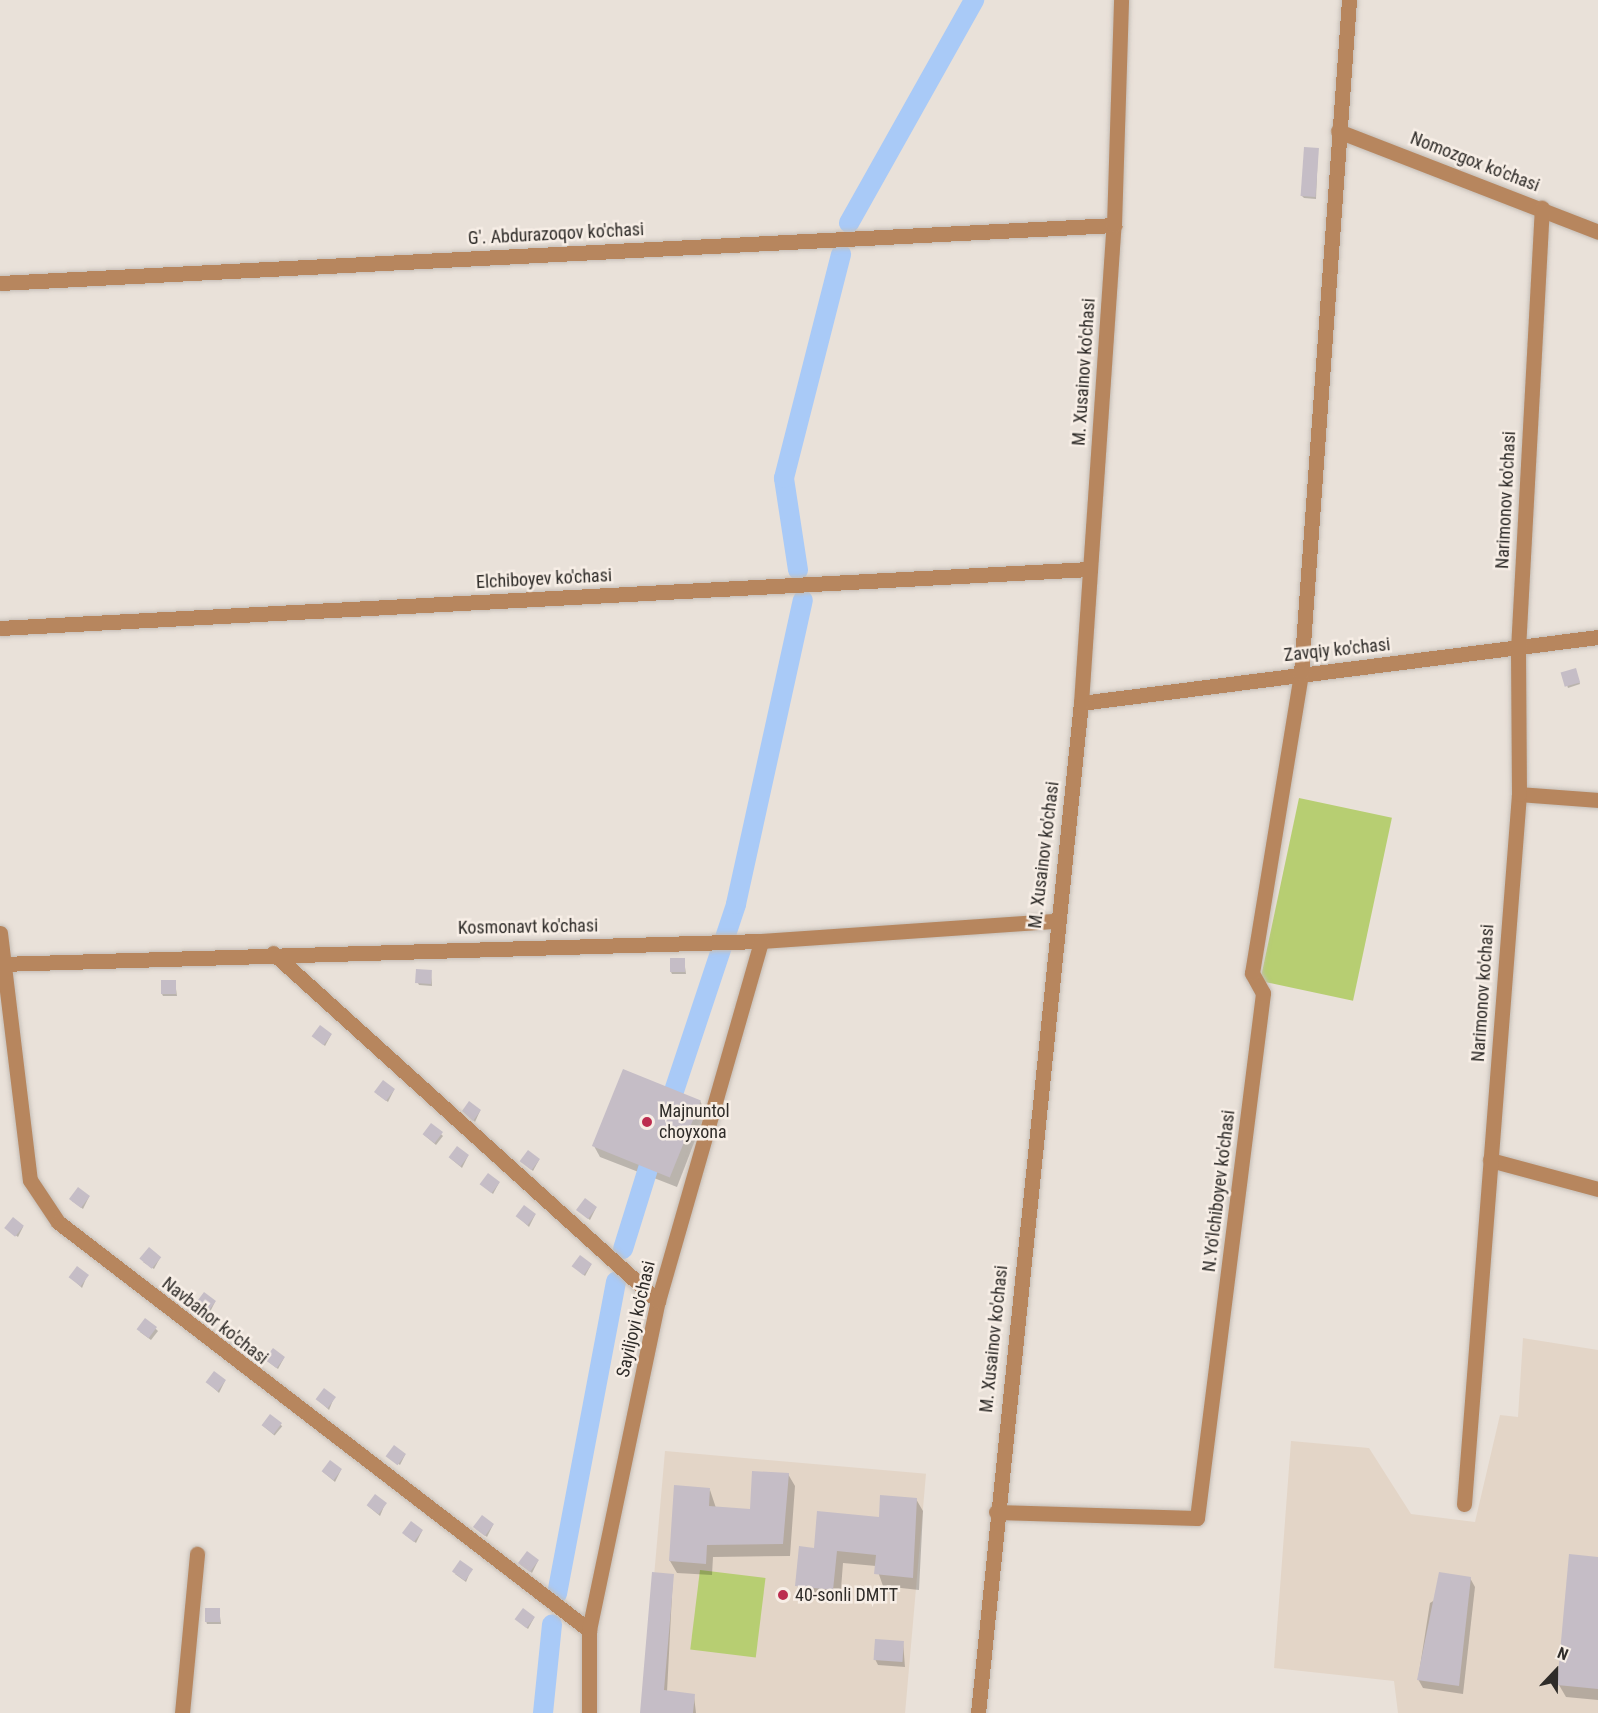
<!DOCTYPE html>
<html>
<head>
<meta charset="utf-8">
<style>
  body { margin:0 }
  #map { position:relative; width:1598px; height:1713px; overflow:hidden; background:#e9e1d9; font-family:"Roboto Condensed",sans-serif }
  div>[style] { position:absolute }
  [style*='--x'] { left:calc(var(--x)*1px); top:calc(var(--y)*1px); width:calc(var(--w)*1px); rotate:calc(var(--a)*1deg) }
  .built>* { inset:0; background:#e3d5c7; transform-origin:0 0 }
  .green>* { inset:0; background:#b7ce72; transform-origin:0 0 }
  .shadow>* { inset:0; background:#0003; transform-origin:0 0 }
  .canal>* { height:20px; margin:-10px; padding:0 10px; transform-origin:10px; border-radius:10px; background:#a9caf7 }
  .building>* { inset:0; background:#c5bdc6; transform-origin:0 0 }
  .roads { filter:drop-shadow(0 0 2px #c4bdb6) drop-shadow(0 0 2px #c4bdb6) }
  .minor>* { height:15px; margin:-7.5px; padding:0 7.5px; transform-origin:7.5px; border-radius:7.5px; background:#b7865e }
  .dots>* { width:16px; height:16px; translate:-50% -50%; box-sizing:border-box; border:3px solid #f7eee6; border-radius:50% }
  span { translate:-50% -50%; white-space:nowrap; text-align:center; line-height:1.15; -webkit-text-stroke:5px #f7eee6; paint-order:stroke }
  .street-label { font-size:18px; color:#2f2c29 }
  .poi-label { font-size:18px; color:#2f2c29 }
  .left { translate:0 -50%; text-align:left }
  .north { position:absolute; left:1526px; top:1641px; width:60px; height:60px; -webkit-text-stroke:4px #f7eee6; paint-order:stroke; rotate:22deg; font-size:16px; font-weight:700; line-height:24px; text-align:center; color:#2f2c29 }
  .north::after { content:''; display:block; margin:auto; width:21px; height:27px; background:#2f2c29; clip-path:polygon(50% 0,100% 100%,50% 72%,0 100%) }
</style>
</head>
<body>
<div id="map">
  <div class="built">
    <i style="clip-path:polygon(1523px 1338px,1598px 1350px,1598px 1713px,1398px 1713px,1394px 1681px,1274px 1668px,1291px 1441px,1369px 1448px,1411px 1514px,1475px 1522px,1500px 1415px,1518px 1417px)"></i>
    <i style="left:665px;top:1451px;width:262px;height:263px;rotate:5deg"></i>
  </div>
  <div class="green">
    <i style="left:1299px;top:798px;width:95px;height:187px;rotate:12deg"></i>
    <i style="left:700px;top:1570px;width:66px;height:80px;rotate:7deg"></i>
  </div>
  <div class="shadow">
    <i style="clip-path:polygon(1318px 149px,1316px 199px,1304px 198px,1302px 196px)"></i>
    <i style="clip-path:polygon(1576px 672px,1580px 684px,1568px 688px,1563px 674px)"></i>
    <i style="clip-path:polygon(684px 960px,686px 974px,672px 974px,671px 972px)"></i>
    <i style="clip-path:polygon(431px 971px,432px 986px,419px 985px,418px 983px)"></i>
    <i style="clip-path:polygon(175px 982px,177px 996px,163px 996px,162px 994px)"></i>
    <i style="clip-path:polygon(331px 1035px,325px 1046px,313px 1036px)"></i>
    <i style="clip-path:polygon(394px 1090px,388px 1102px,377px 1094px)"></i>
    <i style="clip-path:polygon(700px 1101px,706px 1112px,677px 1187px,600px 1157px,594px 1146px)"></i>
    <i style="clip-path:polygon(480px 1111px,475px 1122px,465px 1113px)"></i>
    <i style="clip-path:polygon(431px 1125px,443px 1136px,436px 1145px,424px 1135px)"></i>
    <i style="clip-path:polygon(468px 1156px,462px 1168px,450px 1158px)"></i>
    <i style="clip-path:polygon(539px 1160px,533px 1171px,521px 1161px)"></i>
    <i style="clip-path:polygon(499px 1183px,493px 1194px,481px 1184px)"></i>
    <i style="clip-path:polygon(89px 1197px,83px 1209px,72px 1201px)"></i>
    <i style="clip-path:polygon(596px 1208px,590px 1220px,580px 1212px)"></i>
    <i style="clip-path:polygon(535px 1215px,529px 1227px,517px 1216px)"></i>
    <i style="clip-path:polygon(23px 1227px,18px 1237px,6px 1228px)"></i>
    <i style="clip-path:polygon(160px 1258px,154px 1269px,143px 1262px)"></i>
    <i style="clip-path:polygon(591px 1265px,585px 1276px,573px 1266px)"></i>
    <i style="clip-path:polygon(87px 1276px,82px 1288px,70px 1277px)"></i>
    <i style="clip-path:polygon(215px 1302px,209px 1314px,198px 1306px)"></i>
    <i style="clip-path:polygon(146px 1320px,158px 1331px,151px 1340px,140px 1332px)"></i>
    <i style="clip-path:polygon(284px 1358px,278px 1369px,267px 1361px)"></i>
    <i style="clip-path:polygon(225px 1381px,219px 1393px,207px 1382px)"></i>
    <i style="clip-path:polygon(334px 1398px,329px 1410px,317px 1399px)"></i>
    <i style="left:270px;top:1416px;width:16px;height:12px;rotate:40deg"></i>
    <i style="clip-path:polygon(405px 1455px,400px 1465px,388px 1456px)"></i>
    <i style="clip-path:polygon(341px 1470px,335px 1482px,323px 1472px)"></i>
    <i style="clip-path:polygon(788px 1474px,795px 1486px,790px 1556px,713px 1557px,712px 1575px,677px 1573px,670px 1561px,710px 1490px,716px 1508px,751px 1511px)"></i>
    <i style="clip-path:polygon(916px 1499px,923px 1511px,919px 1590px,883px 1586px,876px 1566px,843px 1563px,840px 1602px,804px 1598px,797px 1585px,815px 1549px)"></i>
    <i style="clip-path:polygon(385px 1504px,380px 1516px,368px 1506px)"></i>
    <i style="clip-path:polygon(493px 1525px,487px 1537px,476px 1529px)"></i>
    <i style="clip-path:polygon(422px 1531px,416px 1543px,405px 1535px)"></i>
    <i style="clip-path:polygon(1598px 1559px,1598px 1700px,1566px 1697px,1559px 1685px)"></i>
    <i style="clip-path:polygon(538px 1561px,532px 1573px,521px 1565px)"></i>
    <i style="clip-path:polygon(471px 1570px,466px 1582px,455px 1574px)"></i>
    <i style="clip-path:polygon(673px 1575px,667px 1692px,694px 1696px,696px 1713px,641px 1713px)"></i>
    <i style="clip-path:polygon(1470px 1578px,1475px 1587px,1463px 1694px,1423px 1688px,1418px 1679px,1430px 1603px)"></i>
    <i style="clip-path:polygon(219px 1609px,221px 1624px,207px 1624px,206px 1621px)"></i>
    <i style="clip-path:polygon(534px 1618px,528px 1629px,516px 1619px)"></i>
    <i style="clip-path:polygon(903px 1642px,905px 1667px,878px 1665px,875px 1659px)"></i>
  </div>
  <div class="canal">
    <i style="--x:849;--y:223;--w:256;--a:-60.7"></i>
    <i style="--x:798;--y:570;--w:93;--a:-98.7"></i>
    <i style="--x:784;--y:478;--w:231;--a:-75.7"></i>
    <i style="--x:666;--y:1115;--w:222;--a:-71.6"></i>
    <i style="--x:736;--y:904;--w:311;--a:-77.6"></i>
    <i style="--x:623;--y:1249;--w:111;--a:-72.7"></i>
    <i style="--x:557;--y:1594;--w:318;--a:-79.3"></i>
    <i style="--x:543;--y:1713;--w:89;--a:-84.2"></i>
  </div>
  <div class="building">
    <i style="left:1304px;top:147px;width:15px;height:49px;rotate:4deg"></i>
    <i style="left:1576px;top:668px;width:15px;height:16px;rotate:74deg"></i>
    <i style="left:670px;top:958px;width:15px;height:14px"></i>
    <i style="left:416px;top:969px;width:16px;height:14px;rotate:4deg"></i>
    <i style="left:161px;top:980px;width:15px;height:14px"></i>
    <i style="left:320px;top:1025px;width:15px;height:14px;rotate:37deg"></i>
    <i style="left:623px;top:1069px;width:84px;height:83px;rotate:22deg"></i>
    <i style="left:383px;top:1080px;width:15px;height:15px;rotate:37deg"></i>
    <i style="clip-path:polygon(469px 1101px,481px 1110px,473px 1121px,462px 1111px)"></i>
    <i style="left:431px;top:1123px;width:15px;height:14px;rotate:37deg"></i>
    <i style="left:457px;top:1146px;width:15px;height:14px;rotate:37deg"></i>
    <i style="left:528px;top:1150px;width:15px;height:14px;rotate:37deg"></i>
    <i style="left:488px;top:1173px;width:15px;height:14px;rotate:37deg"></i>
    <i style="left:78px;top:1187px;width:15px;height:15px;rotate:37deg"></i>
    <i style="left:585px;top:1198px;width:15px;height:15px;rotate:37deg"></i>
    <i style="left:524px;top:1205px;width:15px;height:14px;rotate:37deg"></i>
    <i style="left:13px;top:1217px;width:14px;height:14px;rotate:39deg"></i>
    <i style="left:149px;top:1247px;width:16px;height:15px;rotate:40deg"></i>
    <i style="left:580px;top:1255px;width:15px;height:14px;rotate:37deg"></i>
    <i style="left:77px;top:1266px;width:15px;height:14px;rotate:37deg"></i>
    <i style="left:204px;top:1292px;width:15px;height:15px;rotate:37deg"></i>
    <i style="left:145px;top:1318px;width:15px;height:14px;rotate:37deg"></i>
    <i style="left:273px;top:1348px;width:15px;height:14px;rotate:37deg"></i>
    <i style="left:214px;top:1371px;width:15px;height:14px;rotate:37deg"></i>
    <i style="left:324px;top:1388px;width:15px;height:14px;rotate:37deg"></i>
    <i style="left:270px;top:1414px;width:15px;height:14px;rotate:37deg"></i>
    <i style="left:394px;top:1445px;width:15px;height:14px;rotate:37deg"></i>
    <i style="left:330px;top:1460px;width:15px;height:14px;rotate:37deg"></i>
    <i style="clip-path:polygon(752px 1471px,789px 1473px,783px 1544px,707px 1545px,706px 1564px,669px 1561px,674px 1485px,710px 1488px,709px 1506px,750px 1509px)"></i>
    <i style="left:375px;top:1494px;width:15px;height:14px;rotate:37deg"></i>
    <i style="clip-path:polygon(880px 1495px,917px 1498px,913px 1578px,874px 1574px,876px 1555px,837px 1551px,833px 1590px,795px 1586px,799px 1546px,814px 1548px,817px 1511px,879px 1517px)"></i>
    <i style="left:482px;top:1515px;width:15px;height:15px;rotate:37deg"></i>
    <i style="left:411px;top:1521px;width:15px;height:15px;rotate:37deg"></i>
    <i style="left:527px;top:1551px;width:15px;height:15px;rotate:37deg"></i>
    <i style="clip-path:polygon(1569px 1554px,1598px 1557px,1598px 1689px,1557px 1685px)"></i>
    <i style="left:460px;top:1560px;width:16px;height:14px;rotate:35deg"></i>
    <i style="clip-path:polygon(652px 1572px,674px 1574px,664px 1690px,695px 1694px,693px 1713px,640px 1713px)"></i>
    <i style="clip-path:polygon(1439px 1572px,1471px 1577px,1459px 1686px,1417px 1680px)"></i>
    <i style="left:205px;top:1608px;width:15px;height:14px"></i>
    <i style="left:523px;top:1608px;width:15px;height:14px;rotate:37deg"></i>
    <i style="left:875px;top:1639px;width:29px;height:21px;rotate:4deg"></i>
  </div>
  <div class="roads">
    <div class="minor">
      <i style="--x:1338;--y:131;--w:279;--a:21.2"></i>
      <i style="--x:0;--y:283;--w:1116;--a:-2.98"></i>
      <i style="--x:0;--y:628;--w:1091;--a:-3.1"></i>
      <i style="--x:1081;--y:703;--w:521;--a:-7.28"></i>
      <i style="--x:1519;--y:794;--w:79;--a:4.3"></i>
      <i style="--x:0;--y:933;--w:249;--a:83.1"></i>
      <i style="--x:30;--y:1180;--w:50;--a:56.3"></i>
      <i style="--x:58;--y:1222;--w:670;--a:37.54"></i>
      <i style="--x:273;--y:953;--w:519;--a:42.11"></i>
      <i style="--x:0;--y:964;--w:761;--a:-1.73"></i>
      <i style="--x:761;--y:941;--w:296;--a:-3.9"></i>
      <i style="--x:1490;--y:1160;--w:112;--a:15"></i>
      <i style="--x:1464;--y:1504;--w:712;--a:-85.57"></i>
      <i style="--x:1519;--y:794;--w:145;--a:-90.4"></i>
      <i style="--x:1518;--y:649;--w:442;--a:-86.9"></i>
      <i style="--x:996;--y:1512;--w:201;--a:1.7"></i>
      <i style="--x:1197;--y:1518;--w:529;--a:-82.83"></i>
      <i style="--x:1263;--y:993;--w:23;--a:-119"></i>
      <i style="--x:1252;--y:973;--w:304;--a:-80.7"></i>
      <i style="--x:1301;--y:673;--w:675;--a:-85.92"></i>
      <i style="--x:182;--y:1713;--w:160;--a:-84.6"></i>
      <i style="--x:589;--y:1713;--w:83;--a:-90"></i>
      <i style="--x:589;--y:1630;--w:336;--a:-78.2"></i>
      <i style="--x:658;--y:1301;--w:374;--a:-74"></i>
      <i style="--x:978;--y:1713;--w:1015;--a:-84.18"></i>
      <i style="--x:1081;--y:703;--w:479;--a:-86.1"></i>
      <i style="--x:1114;--y:225;--w:225;--a:-88.2"></i>
    </div>
  </div>
  <div class="dots">
    <i style="left:647px;top:1122px;background:#bc2c4f"></i>
    <i style="left:783px;top:1595px;background:#bc2c4f"></i>
  </div>
  <div class="street-label">
    <span style="left:1475px;top:162px;rotate:21deg">Nomozgox ko'chasi</span>
    <span style="left:556px;top:234px;rotate:-3deg">G'. Abdurazoqov ko'chasi</span>
    <span style="left:1084px;top:372px;rotate:-86deg">M. Xusainov ko'chasi</span>
    <span style="left:1506px;top:500px;rotate:-87deg">Narimonov ko'chasi</span>
    <span style="left:544px;top:579px;rotate:-3deg">Elchiboyev ko'chasi</span>
    <span style="left:1337px;top:650px;rotate:-6deg">Zavqiy ko'chasi</span>
    <span style="left:1044px;top:855px;rotate:-83deg">M. Xusainov ko'chasi</span>
    <span style="left:528px;top:927px;rotate:-1deg">Kosmonavt ko'chasi</span>
    <span style="left:1483px;top:993px;rotate:-86deg">Narimonov ko'chasi</span>
    <span style="left:1219px;top:1191px;rotate:-83deg">N.Yo'lchiboyev ko'chasi</span>
    <span style="left:636px;top:1319px;rotate:-77deg">Sayiljoyi ko'chasi</span>
    <span style="left:215px;top:1321px;rotate:38deg">Navbahor ko'chasi</span>
    <span style="left:994px;top:1339px;rotate:-84deg">M. Xusainov ko'chasi</span>
  </div>
  <div class="poi-label">
    <span class="left" style="left:659px;top:1122px">Majnuntol<br>choyxona</span>
    <span class="left" style="left:795px;top:1595px">40-sonli DMTT</span>
  </div>
  <div class="north">N</div>
</div>
</body>
</html>
